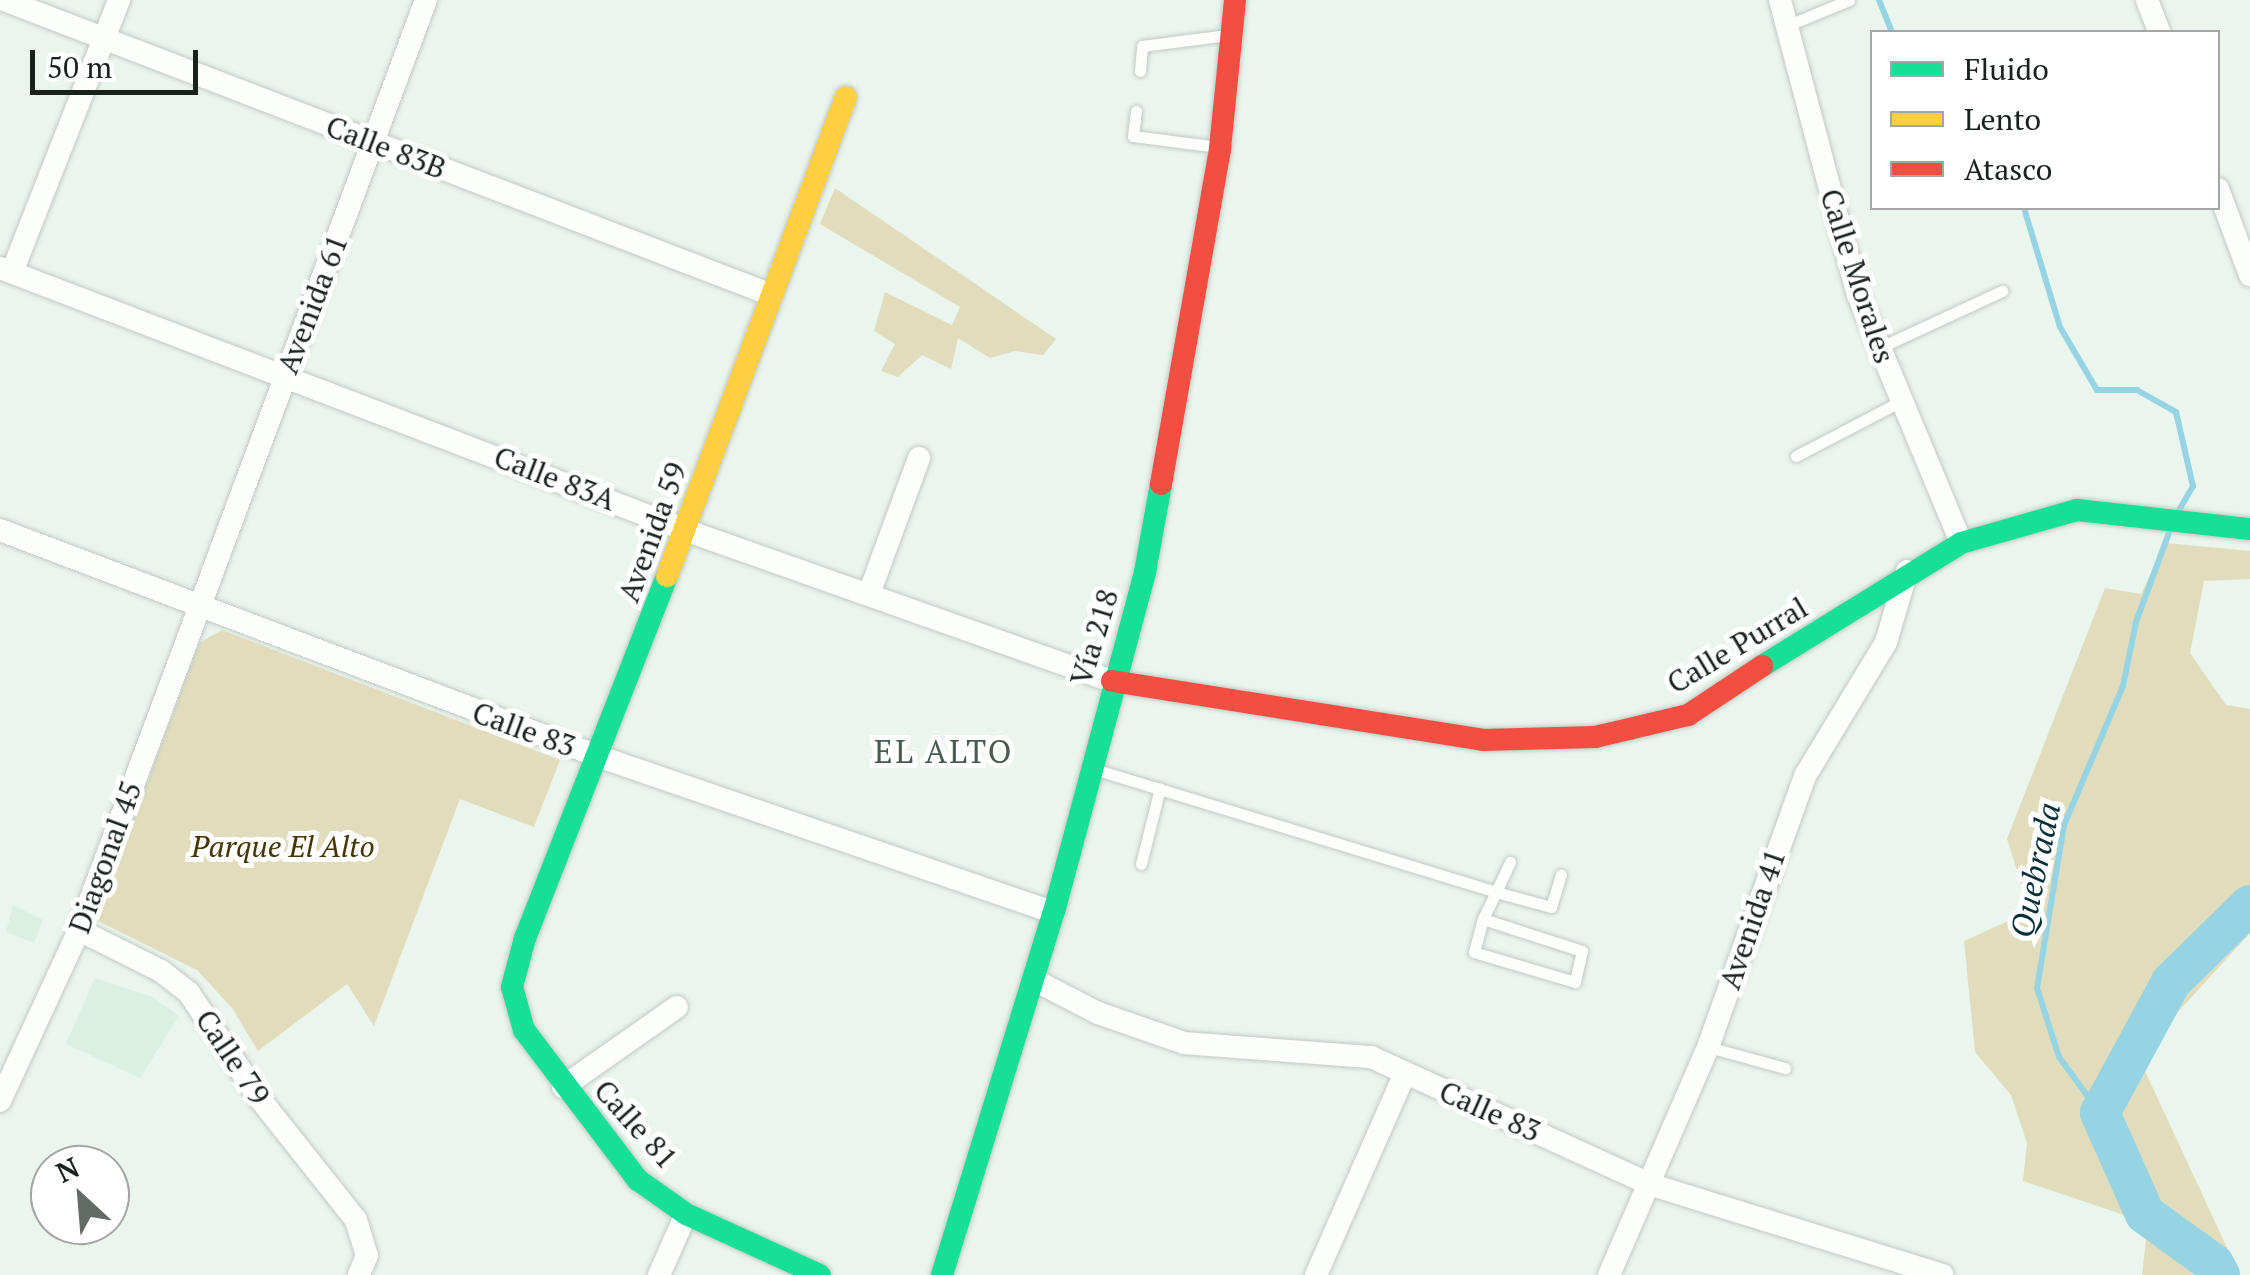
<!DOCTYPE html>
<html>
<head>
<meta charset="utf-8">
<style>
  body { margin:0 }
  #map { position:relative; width:2250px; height:1275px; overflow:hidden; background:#eaf5ed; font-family:"PT Serif",serif }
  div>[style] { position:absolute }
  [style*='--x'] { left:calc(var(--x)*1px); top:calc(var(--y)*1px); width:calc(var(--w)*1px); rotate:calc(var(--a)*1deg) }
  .built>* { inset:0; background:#dbf0e2 }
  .green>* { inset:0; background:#e1ddbc }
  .stream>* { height:6px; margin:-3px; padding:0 3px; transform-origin:3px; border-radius:3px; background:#97d4e3 }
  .river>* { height:40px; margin:-20px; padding:0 20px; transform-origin:20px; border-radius:20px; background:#97d4e3 }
  .roads { filter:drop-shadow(0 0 2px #c1cac4) drop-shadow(0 0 2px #c1cac4) }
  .lane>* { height:11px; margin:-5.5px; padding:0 5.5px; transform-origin:5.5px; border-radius:5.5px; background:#fcfefc }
  .street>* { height:22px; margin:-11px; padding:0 11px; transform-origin:11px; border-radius:11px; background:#fcfefc }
  .fast>* { height:22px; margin:-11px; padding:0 11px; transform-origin:11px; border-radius:11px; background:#16e098 }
  .slow>* { height:22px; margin:-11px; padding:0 11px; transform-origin:11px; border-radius:11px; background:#ffcf43 }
  .jam>* { height:22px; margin:-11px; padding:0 11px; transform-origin:11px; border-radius:11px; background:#f24e42 }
  span { translate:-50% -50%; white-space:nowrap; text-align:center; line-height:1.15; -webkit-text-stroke:10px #fff; paint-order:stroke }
  .street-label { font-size:30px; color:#19211c }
  .park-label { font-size:30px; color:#453700; font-style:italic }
  .neighbourhood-label { font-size:32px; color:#495c50; letter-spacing:2.5px }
  .water-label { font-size:32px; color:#072f3a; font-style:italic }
  .legend { position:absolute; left:1870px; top:30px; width:350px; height:180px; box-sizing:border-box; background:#fff; border:2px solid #a3a6a4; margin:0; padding:12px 18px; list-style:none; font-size:30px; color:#19211c }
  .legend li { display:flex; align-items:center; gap:20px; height:50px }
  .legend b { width:50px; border:2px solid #a3a6a4 }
  .north { position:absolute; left:30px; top:1145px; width:100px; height:100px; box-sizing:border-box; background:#fff; border:2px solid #a3a6a4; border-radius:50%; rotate:334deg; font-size:28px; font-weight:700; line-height:40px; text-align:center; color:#19211c }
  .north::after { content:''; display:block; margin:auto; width:35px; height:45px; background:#626b65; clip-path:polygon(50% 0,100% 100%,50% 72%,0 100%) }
  .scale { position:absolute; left:30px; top:50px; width:168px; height:45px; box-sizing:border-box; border:5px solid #19211c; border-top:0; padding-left:12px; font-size:30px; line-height:35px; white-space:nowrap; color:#19211c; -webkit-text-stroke:8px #fff; paint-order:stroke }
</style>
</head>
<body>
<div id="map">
  <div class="built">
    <i style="clip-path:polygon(13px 905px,43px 920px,34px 943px,6px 932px)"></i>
    <i style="clip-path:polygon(95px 978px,153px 997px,179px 1016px,140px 1078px,66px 1044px)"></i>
  </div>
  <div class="green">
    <i style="clip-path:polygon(835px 188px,1056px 339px,1043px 355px,1015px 351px,990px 358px,958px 338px,951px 369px,922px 355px,898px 377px,881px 371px,895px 344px,874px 331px,885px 292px,952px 325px,960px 307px,820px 224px)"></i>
    <i style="clip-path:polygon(2166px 543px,2250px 551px,2250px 579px,2204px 581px,2190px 653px,2226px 705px,2250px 709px,2250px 933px,2138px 1056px,2229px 1252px,2214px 1275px,2142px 1275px,2148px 1223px,2023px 1181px,2027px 1143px,2011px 1095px,1975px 1052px,1964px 941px,2030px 911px,2007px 839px,2105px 588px,2141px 594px)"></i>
    <i style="clip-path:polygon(222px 630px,560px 760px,534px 827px,460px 799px,374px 1026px,347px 984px,258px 1051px,232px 1008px,197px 970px,96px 920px,199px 643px)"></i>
  </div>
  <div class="stream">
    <i style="--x:1879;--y:0;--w:35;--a:68"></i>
    <i style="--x:2024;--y:208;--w:124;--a:73.2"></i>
    <i style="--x:2060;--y:327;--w:73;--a:59.6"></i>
    <i style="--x:2097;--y:390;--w:40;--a:0"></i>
    <i style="--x:2137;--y:390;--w:45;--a:29.4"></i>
    <i style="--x:2176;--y:412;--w:76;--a:77.1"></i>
    <i style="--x:2193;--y:486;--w:30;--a:120"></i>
    <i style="--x:2100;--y:1113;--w:69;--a:-126.2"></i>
    <i style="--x:2059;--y:1057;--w:72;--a:-107.7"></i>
    <i style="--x:2037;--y:988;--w:165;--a:-80.6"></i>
    <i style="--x:2064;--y:825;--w:151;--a:-67"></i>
    <i style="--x:2123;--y:686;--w:65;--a:-78.5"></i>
    <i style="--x:2136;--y:622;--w:95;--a:-69.7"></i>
  </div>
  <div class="river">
    <i style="--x:2220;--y:1275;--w:13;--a:-119"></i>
    <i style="--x:2214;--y:1264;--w:85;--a:-144.1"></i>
    <i style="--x:2145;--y:1214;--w:111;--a:-114"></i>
    <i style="--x:2100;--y:1113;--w:149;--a:-61.5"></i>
    <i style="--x:2171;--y:982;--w:110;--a:-44.3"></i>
  </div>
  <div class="roads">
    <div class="lane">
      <i style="--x:1786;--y:26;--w:68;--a:-22.4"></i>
      <i style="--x:1140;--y:71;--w:25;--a:-85"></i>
      <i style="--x:1142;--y:46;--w:86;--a:-7.4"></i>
      <i style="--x:1136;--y:111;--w:25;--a:97"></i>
      <i style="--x:1133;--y:136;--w:86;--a:7.4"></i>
      <i style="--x:1879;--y:348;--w:136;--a:-24.9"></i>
      <i style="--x:1796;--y:456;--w:119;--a:-27.6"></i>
      <i style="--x:1094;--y:769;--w:420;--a:17"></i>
      <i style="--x:1496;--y:892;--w:30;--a:116"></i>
      <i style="--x:1510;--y:862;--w:33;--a:115"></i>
      <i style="--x:1496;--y:892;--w:57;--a:15.3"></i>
      <i style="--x:1551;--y:907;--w:34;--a:-73"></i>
      <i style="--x:1141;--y:864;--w:78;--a:-76"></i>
      <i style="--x:1483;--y:919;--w:104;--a:17.9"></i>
      <i style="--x:1582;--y:951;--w:32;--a:103"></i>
      <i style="--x:1575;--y:982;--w:105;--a:-163.5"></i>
      <i style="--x:1474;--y:952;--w:34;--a:-75"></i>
      <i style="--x:1708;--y:1047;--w:80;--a:15.3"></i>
    </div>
    <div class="street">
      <i style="--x:4;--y:0;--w:820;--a:21.02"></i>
      <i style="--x:1780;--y:0;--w:305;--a:75.2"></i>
      <i style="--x:1858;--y:295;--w:269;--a:67.4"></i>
      <i style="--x:2147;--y:0;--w:34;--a:69"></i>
      <i style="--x:2218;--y:189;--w:92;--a:69.6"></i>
      <i style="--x:0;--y:268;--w:733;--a:20.93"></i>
      <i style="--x:685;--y:530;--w:453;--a:19.5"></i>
      <i style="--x:12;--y:272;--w:292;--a:-68.5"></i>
      <i style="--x:0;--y:530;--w:642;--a:20.72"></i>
      <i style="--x:600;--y:757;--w:480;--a:18.9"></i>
      <i style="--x:869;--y:594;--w:145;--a:-69.8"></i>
      <i style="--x:79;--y:930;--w:92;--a:26.6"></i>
      <i style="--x:161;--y:971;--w:36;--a:38"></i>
      <i style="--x:189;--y:993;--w:128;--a:56.2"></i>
      <i style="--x:260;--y:1099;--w:154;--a:51.6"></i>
      <i style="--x:356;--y:1220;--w:37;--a:73"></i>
      <i style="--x:367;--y:1255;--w:22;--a:112"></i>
      <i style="--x:1034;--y:980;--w:72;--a:27.3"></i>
      <i style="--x:1098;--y:1013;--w:91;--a:19.2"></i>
      <i style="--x:1184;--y:1043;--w:188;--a:4.3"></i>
      <i style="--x:1371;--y:1057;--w:309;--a:24.5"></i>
      <i style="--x:1652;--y:1185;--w:304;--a:17.2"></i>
      <i style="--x:563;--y:1087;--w:139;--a:-35.1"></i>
      <i style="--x:0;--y:1101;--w:188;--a:-65.2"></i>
      <i style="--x:79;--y:930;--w:993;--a:-69.54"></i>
      <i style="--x:659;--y:1275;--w:67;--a:-66.1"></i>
      <i style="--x:1316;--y:1275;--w:221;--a:-66.2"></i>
      <i style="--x:1609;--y:1275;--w:249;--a:-66.5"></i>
      <i style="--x:1708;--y:1047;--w:288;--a:-70.3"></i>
      <i style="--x:1805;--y:776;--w:157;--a:-58.8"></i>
      <i style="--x:1886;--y:642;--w:74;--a:-73.5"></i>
    </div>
    <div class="fast">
      <i style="--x:667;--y:576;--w:389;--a:111.4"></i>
      <i style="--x:525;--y:938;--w:51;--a:104.9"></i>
      <i style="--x:512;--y:987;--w:45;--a:74.4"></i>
      <i style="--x:524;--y:1030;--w:188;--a:52.8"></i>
      <i style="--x:638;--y:1180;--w:59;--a:35.3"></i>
      <i style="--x:686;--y:1214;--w:147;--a:24.5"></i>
      <i style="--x:1762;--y:666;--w:234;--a:-31.7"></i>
      <i style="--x:1961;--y:543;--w:121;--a:-15.9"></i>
      <i style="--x:2077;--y:510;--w:174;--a:6.3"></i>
      <i style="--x:942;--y:1275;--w:380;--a:-72.9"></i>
      <i style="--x:1054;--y:912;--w:352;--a:-75"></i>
      <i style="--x:1145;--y:572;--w:89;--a:-79.7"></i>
    </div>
    <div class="slow">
      <i style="--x:667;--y:576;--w:511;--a:-69.51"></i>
    </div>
    <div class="jam">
      <i style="--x:1161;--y:484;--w:341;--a:-80"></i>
      <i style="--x:1220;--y:148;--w:149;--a:-84.2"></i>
      <i style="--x:1112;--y:681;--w:376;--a:9"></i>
      <i style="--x:1483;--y:740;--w:112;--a:-1.5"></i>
      <i style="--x:1595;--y:737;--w:96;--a:-13.3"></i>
      <i style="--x:1688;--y:715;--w:89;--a:-33.5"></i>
    </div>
  </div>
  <div class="street-label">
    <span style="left:386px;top:147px;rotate:21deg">Calle 83B</span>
    <span style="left:1858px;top:276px;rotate:72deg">Calle Morales</span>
    <span style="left:312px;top:304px;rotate:-69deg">Avenida 61</span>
    <span style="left:555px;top:478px;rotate:21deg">Calle 83A</span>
    <span style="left:652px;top:532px;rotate:-70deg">Avenida 59</span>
    <span style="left:1094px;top:637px;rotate:-73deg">Vía 218</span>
    <span style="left:1737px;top:645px;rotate:-31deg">Calle Purral</span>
    <span style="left:524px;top:729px;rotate:20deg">Calle 83</span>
    <span style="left:105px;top:857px;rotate:-70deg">Diagonal 45</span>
    <span style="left:1752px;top:919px;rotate:-71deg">Avenida 41</span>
    <span style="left:233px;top:1057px;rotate:56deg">Calle 79</span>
    <span style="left:1490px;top:1111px;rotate:24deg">Calle 83</span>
    <span style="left:636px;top:1124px;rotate:48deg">Calle 81</span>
  </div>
  <div class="park-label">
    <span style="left:283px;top:846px">Parque El Alto</span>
  </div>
  <div class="neighbourhood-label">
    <span style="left:944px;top:751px">EL ALTO</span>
  </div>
  <div class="water-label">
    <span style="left:2035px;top:870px;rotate:-78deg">Quebrada</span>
  </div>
  <ul class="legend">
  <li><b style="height:12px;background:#16e098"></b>Fluido</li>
  <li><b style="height:12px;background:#ffcf43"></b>Lento</li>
  <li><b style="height:12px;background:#f24e42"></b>Atasco</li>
  </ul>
  <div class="north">N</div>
  <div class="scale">50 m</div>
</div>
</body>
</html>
